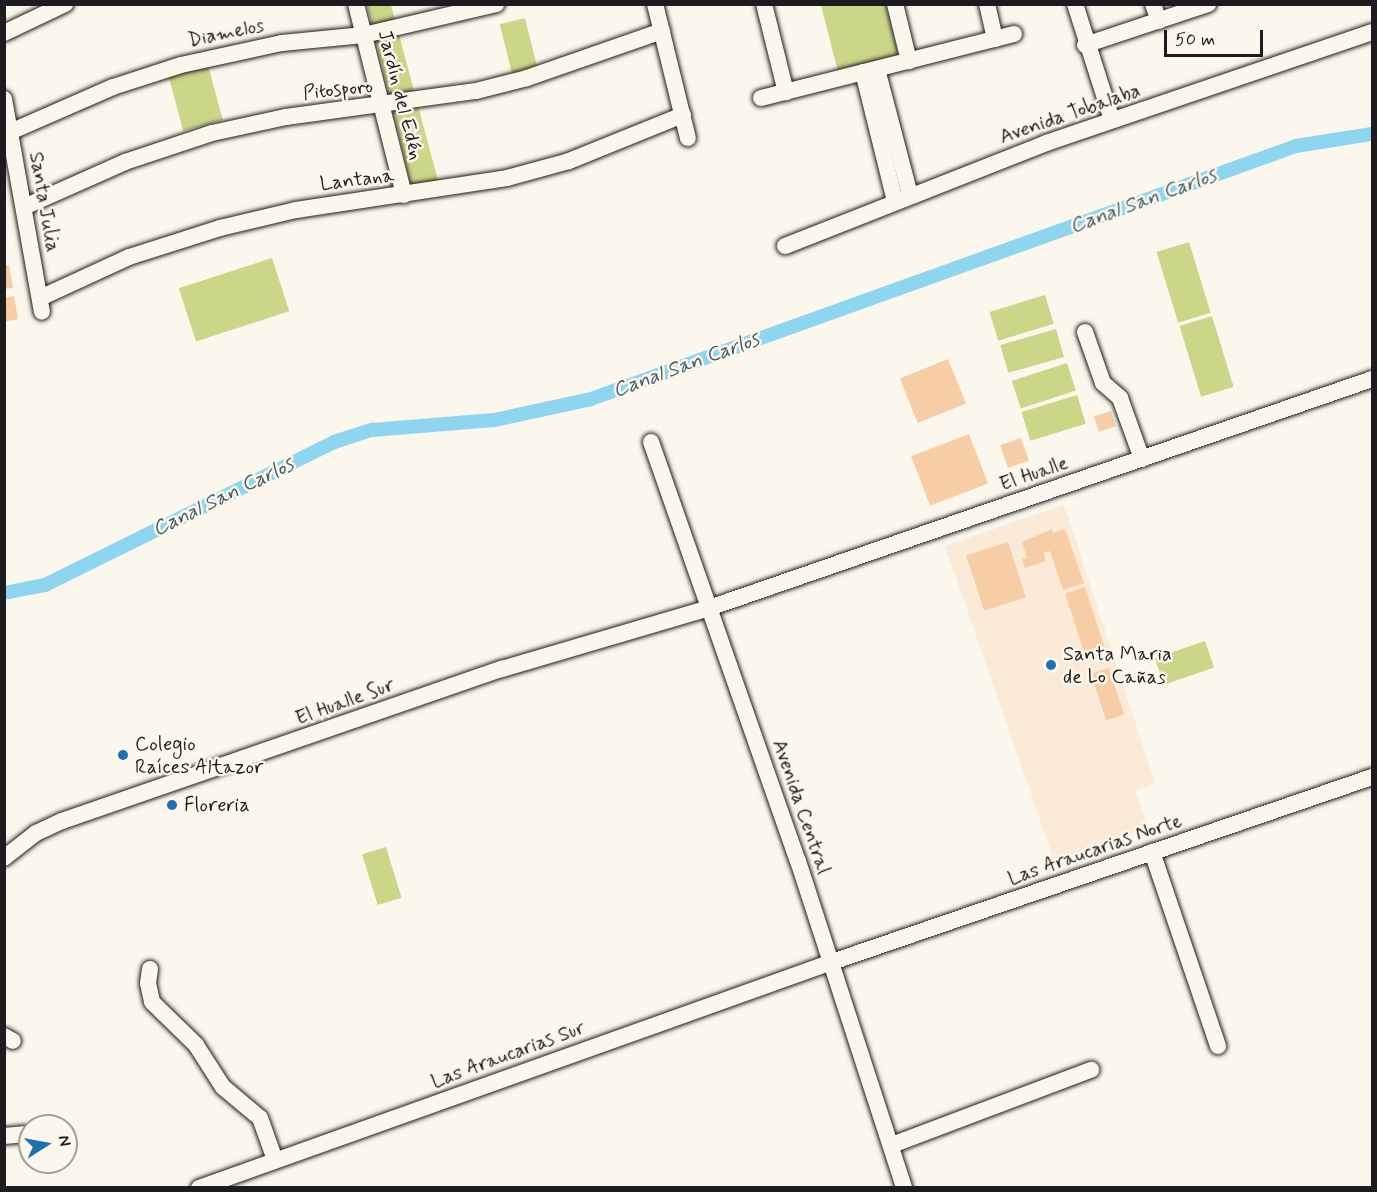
<!DOCTYPE html>
<html>
<head>
<meta charset="utf-8">
<style>
  body { margin:0 }
  #map { position:relative; width:1377px; height:1192px; overflow:hidden; background:#fbf7ec; font-family:Mynerve,sans-serif }
  div>[style] { position:absolute }
  [style*='--x'] { left:calc(var(--x)*1px); top:calc(var(--y)*1px); width:calc(var(--w)*1px); rotate:calc(var(--a)*1deg) }
  .built>* { inset:0; background:#faead7 }
  .green>* { inset:0; background:#ccd689; transform-origin:0 0 }
  .canal>* { height:14px; margin:-7px; padding:0 7px; transform-origin:7px; border-radius:7px; background:#8ed5ef }
  .building>* { inset:0; background:#f7cda6; transform-origin:0 0 }
  .roads { filter:drop-shadow(0 0 2px #1c1c1c) drop-shadow(0 0 2px #1c1c1c) }
  .minor>* { height:16px; margin:-8px; padding:0 8px; transform-origin:8px; border-radius:8px; background:#fbf7ec }
  .dots>* { width:16px; height:16px; translate:-50% -50%; box-sizing:border-box; border:3px solid #fbf7ec; border-radius:50% }
  span { translate:-50% -50%; white-space:nowrap; text-align:center; line-height:1.15; -webkit-text-stroke:5px #fbf7ec; paint-order:stroke }
  .street-label { font-size:20px; color:#1c1c1c }
  .poi-label { font-size:20px; color:#1c1c1c }
  .left { translate:0 -50%; text-align:left }
  .water-label { font-size:21px; color:#445d66; font-style:italic }
  .frame { position:absolute; inset:0; border:6px solid #1c1c1c; pointer-events:none }
  .north { position:absolute; left:18px; top:1114px; width:60px; height:60px; box-sizing:border-box; background:#fbf7ec; border:2px solid #a29f99; border-radius:50%; rotate:79deg; font-size:16px; font-weight:700; line-height:24px; text-align:center; color:#1c1c1c }
  .north::after { content:''; display:block; margin:auto; width:21px; height:27px; background:#1f6fb2; clip-path:polygon(50% 0,100% 100%,50% 72%,0 100%) }
  .scale { position:absolute; left:1164px; top:30px; width:99px; height:27px; box-sizing:border-box; border:3px solid #1c1c1c; border-top:0; padding-left:8px; font-size:18px; line-height:21px; white-space:nowrap; color:#1c1c1c; -webkit-text-stroke:4px #fbf7ec; paint-order:stroke }
</style>
</head>
<body>
<div id="map">
  <div class="built">
    <i style="clip-path:polygon(1064px 505px,1155px 783px,1135px 791px,1149px 829px,1054px 860px,945px 546px)"></i>
  </div>
  <div class="green">
    <i style="clip-path:polygon(367px 5px,391px 5px,439px 184px,412px 190px)"></i>
    <i style="clip-path:polygon(821px 5px,886px 5px,899px 58px,838px 72px)"></i>
    <i style="left:525px;top:18px;width:53px;height:26px;rotate:76deg"></i>
    <i style="left:208px;top:65px;width:57px;height:41px;rotate:75deg"></i>
    <i style="left:1189px;top:242px;width:74px;height:34px;rotate:73deg"></i>
    <i style="left:272px;top:258px;width:56px;height:98px;rotate:72deg"></i>
    <i style="left:1045px;top:295px;width:30px;height:58px;rotate:73deg"></i>
    <i style="left:1212px;top:316px;width:74px;height:34px;rotate:73deg"></i>
    <i style="left:1056px;top:329px;width:29px;height:58px;rotate:74deg"></i>
    <i style="left:1067px;top:363px;width:29px;height:58px;rotate:72deg"></i>
    <i style="left:1077px;top:395px;width:30px;height:58px;rotate:73deg"></i>
    <i style="left:1205px;top:641px;width:28px;height:53px;rotate:71deg"></i>
    <i style="left:386px;top:847px;width:53px;height:25px;rotate:73deg"></i>
  </div>
  <div class="canal">
    <i style="--x:4;--y:593;--w:42;--a:-11"></i>
    <i style="--x:45;--y:585;--w:322;--a:-26.3"></i>
    <i style="--x:334;--y:442;--w:40;--a:-18"></i>
    <i style="--x:372;--y:430;--w:122;--a:-4.7"></i>
    <i style="--x:494;--y:420;--w:99;--a:-12.2"></i>
    <i style="--x:591;--y:399;--w:749;--a:-19.74"></i>
    <i style="--x:1296;--y:146;--w:77;--a:-9"></i>
  </div>
  <div class="building">
    <i style="clip-path:polygon(4px 265px,9px 265px,13px 288px,4px 289px)"></i>
    <i style="clip-path:polygon(14px 296px,18px 319px,4px 322px,4px 298px)"></i>
    <i style="left:948px;top:359px;width:48px;height:52px;rotate:68deg"></i>
    <i style="left:1111px;top:411px;width:16px;height:18px;rotate:72deg"></i>
    <i style="left:969px;top:434px;width:53px;height:62px;rotate:69deg"></i>
    <i style="left:1021px;top:438px;width:24px;height:22px;rotate:71deg"></i>
    <i style="clip-path:polygon(1052px 529px,1053px 533px,1065px 529px,1084px 583px,1063px 590px,1050px 551px,1044px 553px,1046px 561px,1025px 568px,1022px 559px,1027px 558px,1022px 542px)"></i>
    <i style="left:1008px;top:542px;width:58px;height:44px;rotate:72deg"></i>
    <i style="left:1085px;top:587px;width:64px;height:21px;rotate:72deg"></i>
    <i style="left:1109px;top:668px;width:49px;height:19px;rotate:72deg"></i>
  </div>
  <div class="roads">
    <div class="minor">
      <i style="--x:356;--y:4;--w:197;--a:75.9"></i>
      <i style="--x:655;--y:4;--w:138;--a:76.2"></i>
      <i style="--x:764;--y:4;--w:91;--a:76"></i>
      <i style="--x:895;--y:4;--w:59;--a:76.2"></i>
      <i style="--x:987;--y:4;--w:36;--a:77"></i>
      <i style="--x:1075;--y:4;--w:122;--a:72.3"></i>
      <i style="--x:1153;--y:4;--w:18;--a:71"></i>
      <i style="--x:4;--y:33;--w:68;--a:-25.4"></i>
      <i style="--x:1085;--y:45;--w:130;--a:-18.4"></i>
      <i style="--x:877;--y:69;--w:130;--a:75.3"></i>
      <i style="--x:863;--y:72;--w:133;--a:76.1"></i>
      <i style="--x:761;--y:98;--w:261;--a:-14.2"></i>
      <i style="--x:4;--y:99;--w:216;--a:79.9"></i>
      <i style="--x:10;--y:132;--w:112;--a:-23.6"></i>
      <i style="--x:113;--y:87;--w:71;--a:-17.9"></i>
      <i style="--x:181;--y:65;--w:103;--a:-12.3"></i>
      <i style="--x:282;--y:43;--w:82;--a:-5.6"></i>
      <i style="--x:364;--y:35;--w:136;--a:-13.2"></i>
      <i style="--x:24;--y:207;--w:111;--a:-24"></i>
      <i style="--x:125;--y:162;--w:92;--a:-18.4"></i>
      <i style="--x:212;--y:133;--w:76;--a:-12.2"></i>
      <i style="--x:286;--y:117;--w:192;--a:-7.8"></i>
      <i style="--x:476;--y:91;--w:53;--a:-14.3"></i>
      <i style="--x:527;--y:78;--w:143;--a:-19.2"></i>
      <i style="--x:785;--y:246;--w:281;--a:-21.5"></i>
      <i style="--x:1046;--y:143;--w:344;--a:-18.8"></i>
      <i style="--x:40;--y:298;--w:98;--a:-24.7"></i>
      <i style="--x:129;--y:257;--w:96;--a:-17.7"></i>
      <i style="--x:220;--y:228;--w:78;--a:-13.3"></i>
      <i style="--x:296;--y:210;--w:213;--a:-8.6"></i>
      <i style="--x:507;--y:178;--w:64;--a:-15.3"></i>
      <i style="--x:569;--y:161;--w:123;--a:-22"></i>
      <i style="--x:1085;--y:332;--w:54;--a:70.6"></i>
      <i style="--x:1103;--y:383;--w:23;--a:41"></i>
      <i style="--x:1120;--y:398;--w:65;--a:70.2"></i>
      <i style="--x:651;--y:442;--w:444;--a:70.7"></i>
      <i style="--x:798;--y:861;--w:344;--a:72"></i>
      <i style="--x:1152;--y:852;--w:205;--a:71.2"></i>
      <i style="--x:4;--y:858;--w:41;--a:-38"></i>
      <i style="--x:36;--y:833;--w:29;--a:-25"></i>
      <i style="--x:62;--y:821;--w:466;--a:-19.1"></i>
      <i style="--x:502;--y:669;--w:216;--a:-16.4"></i>
      <i style="--x:709;--y:608;--w:701;--a:-19.05"></i>
      <i style="--x:150;--y:969;--w:14;--a:98"></i>
      <i style="--x:148;--y:983;--w:19;--a:78"></i>
      <i style="--x:152;--y:1002;--w:62;--a:44.3"></i>
      <i style="--x:196;--y:1045;--w:50;--a:57.3"></i>
      <i style="--x:223;--y:1087;--w:48;--a:40"></i>
      <i style="--x:260;--y:1118;--w:45;--a:70.3"></i>
      <i style="--x:4;--y:1036;--w:10;--a:29"></i>
      <i style="--x:4;--y:1136;--w:22;--a:-5"></i>
      <i style="--x:892;--y:1145;--w:213;--a:-20.7"></i>
      <i style="--x:199;--y:1188;--w:672;--a:-19.65"></i>
      <i style="--x:832;--y:962;--w:571;--a:-18.91"></i>
    </div>
  </div>
  <div class="dots">
    <i style="left:1051px;top:665px;background:#1f6fb2"></i>
    <i style="left:123px;top:755px;background:#1f6fb2"></i>
    <i style="left:172px;top:805px;background:#1f6fb2"></i>
  </div>
  <div class="street-label">
    <span style="left:226px;top:33px;rotate:-12deg">Diamelos</span>
    <span style="left:338px;top:90px;rotate:-6deg">Pitosporo</span>
    <span style="left:400px;top:95px;rotate:76deg">Jardín del Edén</span>
    <span style="left:1070px;top:114px;rotate:-19deg">Avenida Tobalaba</span>
    <span style="left:357px;top:180px;rotate:-7deg">Lantana</span>
    <span style="left:44px;top:202px;rotate:80deg">Santa Julia</span>
    <span style="left:1034px;top:474px;rotate:-19deg">El Hualle</span>
    <span style="left:345px;top:702px;rotate:-20deg">El Hualle Sur</span>
    <span style="left:801px;top:807px;rotate:71deg">Avenida Central</span>
    <span style="left:1095px;top:850px;rotate:-19deg">Las Araucarias Norte</span>
    <span style="left:508px;top:1055px;rotate:-20deg">Las Araucarias Sur</span>
  </div>
  <div class="poi-label">
    <span class="left" style="left:1063px;top:666px">Santa Maria<br>de Lo Cañas</span>
    <span class="left" style="left:135px;top:756px">Colegio<br>Raíces Altazor</span>
    <span class="left" style="left:184px;top:805px">Floreria</span>
  </div>
  <div class="water-label">
    <span style="left:1143px;top:201px;rotate:-20deg">Canal San Carlos</span>
    <span style="left:686px;top:365px;rotate:-20deg">Canal San Carlos</span>
    <span style="left:223px;top:497px;rotate:-26deg">Canal San Carlos</span>
  </div>
  <div class="frame"></div>
  <div class="north">N</div>
  <div class="scale">50 m</div>
</div>
</body>
</html>
